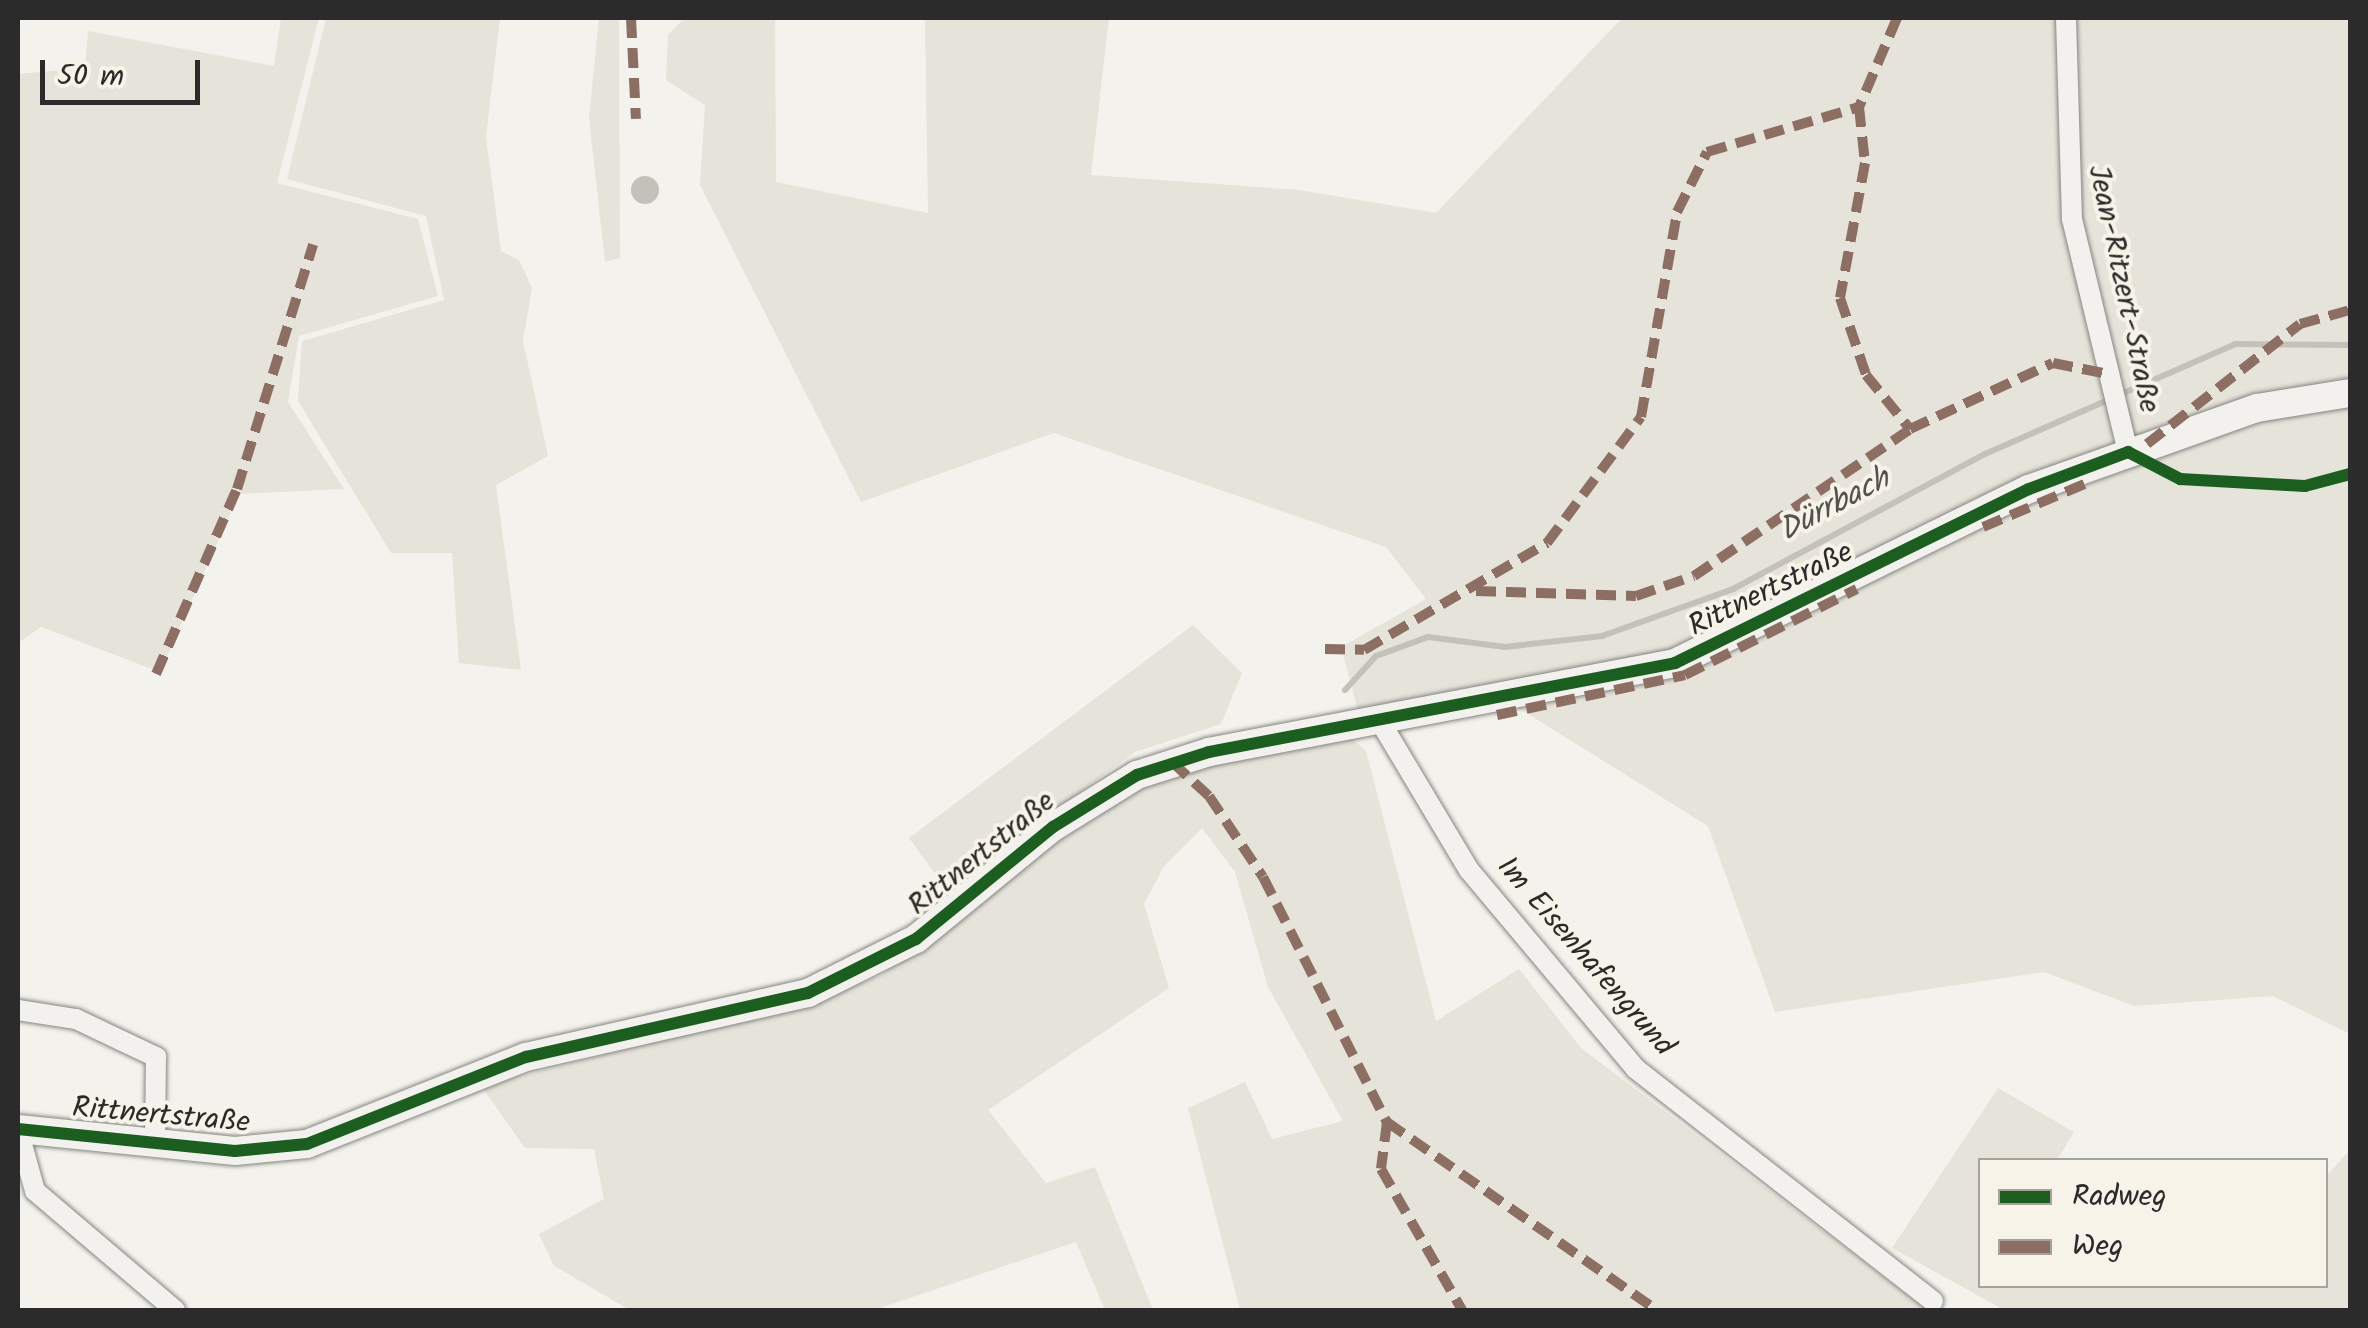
<!DOCTYPE html>
<html>
<head>
<meta charset="utf-8">
<style>
  body { margin:0 }
  #map { position:relative; width:2368px; height:1328px; overflow:hidden; background:#f4f2ec; font-family:Kalam,sans-serif }
  div>[style] { position:absolute }
  [style*='--x'] { left:calc(var(--x)*1px); top:calc(var(--y)*1px); width:calc(var(--w)*1px); rotate:calc(var(--a)*1deg) }
  .green>* { inset:0; background:#e6e3da }
  .water>* { inset:0; background:#c4c1ba }
  .round { border-radius:50% }
  .stream>* { height:6px; margin:-3px; padding:0 3px; transform-origin:3px; border-radius:3px; background:#c4c1ba }
  .roads { filter:drop-shadow(0 0 2px #858582) drop-shadow(0 0 2px #858582) }
  .street>* { height:20px; margin:-10px; padding:0 10px; transform-origin:10px; border-radius:10px; background:#f2f1ed }
  .secondary>* { height:28px; margin:-14px; padding:0 14px; transform-origin:14px; border-radius:14px; background:#f2f1ed }
  .quiet>* { height:10px; margin-top:-5px; transform-origin:0; background:repeating-linear-gradient(90deg,#8d6e63 0 20px,transparent 0 30px) }
  .cycleway>* { height:12px; margin:-6px; padding:0 6px; transform-origin:6px; border-radius:6px; background:#1b5e20 }
  span { translate:-50% -50%; white-space:nowrap; text-align:center; line-height:1.15; -webkit-text-stroke:8px #f7f3e8; paint-order:stroke }
  .street-label { font-size:30px; color:#2b2b2b }
  .water-label { font-size:32px; color:#53524f; font-style:italic }
  .frame { position:absolute; inset:0; border:20px solid #2b2b2b; pointer-events:none }
  .legend { position:absolute; left:1978px; top:1158px; width:350px; height:130px; box-sizing:border-box; background:#f7f3e8; border:2px solid #a5a39c; margin:0; padding:12px 18px; list-style:none; font-size:30px; color:#2b2b2b }
  .legend li { display:flex; align-items:center; gap:20px; height:50px }
  .legend b { width:50px; border:2px solid #a5a39c }
  .scale { position:absolute; left:40px; top:60px; width:160px; height:45px; box-sizing:border-box; border:5px solid #2b2b2b; border-top:0; padding-left:12px; font-size:30px; line-height:35px; white-space:nowrap; color:#2b2b2b; -webkit-text-stroke:8px #f7f3e8; paint-order:stroke }
</style>
</head>
<body>
<div id="map">
  <div class="green">
    <i style="clip-path:polygon(281px 18px,319px 18px,277px 183px,418px 219px,438px 296px,299px 336px,288px 402px,344px 489px,239px 494px,160px 672px,41px 627px,18px 643px,18px 74px,85px 68px,88px 31px,274px 66px)"></i>
    <i style="clip-path:polygon(326px 18px,500px 18px,486px 137px,501px 251px,519px 260px,532px 288px,523px 341px,548px 456px,496px 485px,521px 670px,459px 663px,452px 553px,391px 553px,298px 401px,302px 341px,444px 300px,426px 216px,287px 179px)"></i>
    <i style="clip-path:polygon(599px 18px,619px 18px,620px 258px,605px 262px,589px 118px)"></i>
    <i style="clip-path:polygon(685px 18px,775px 18px,776px 182px,928px 213px,925px 18px,1109px 18px,1091px 175px,1299px 190px,1436px 213px,1622px 18px,2350px 18px,2350px 1034px,2273px 996px,2134px 1006px,2044px 972px,1775px 1012px,1708px 826px,1483px 686px,1359px 714px,1341px 647px,1426px 599px,1386px 547px,1054px 433px,861px 502px,700px 185px,705px 105px,666px 80px,668px 35px)"></i>
    <i style="clip-path:polygon(1193px 625px,1242px 673px,1221px 724px,1135px 752px,947px 890px,909px 838px)"></i>
    <i style="clip-path:polygon(1347px 734px,1366px 751px,1436px 1021px,1519px 969px,1581px 1048px,1913px 1299px,1945px 1310px,1240px 1310px,1188px 1108px,1245px 1082px,1272px 1139px,1343px 1121px,1268px 987px,1235px 872px,1202px 828px,1164px 866px,1144px 904px,1169px 988px,988px 1110px,1046px 1183px,1095px 1167px,1153px 1310px,1105px 1310px,1076px 1242px,874px 1310px,630px 1310px,554px 1266px,539px 1234px,604px 1199px,594px 1149px,525px 1148px,481px 1086px,819px 1000px,882px 975px,1071px 828px,1163px 774px)"></i>
    <i style="clip-path:polygon(1998px 1088px,2074px 1132px,2057px 1160px,1980px 1160px,1980px 1286px,2326px 1286px,2326px 1176px,2350px 1150px,2350px 1310px,2004px 1310px,1892px 1248px)"></i>
  </div>
  <div class="water">
    <i class="round" style="left:631px;top:176px;width:28px;height:28px"></i>
  </div>
  <div class="stream">
    <i style="--x:1345;--y:690;--w:46;--a:-47.6"></i>
    <i style="--x:1376;--y:656;--w:55;--a:-20.1"></i>
    <i style="--x:1428;--y:637;--w:78;--a:7.4"></i>
    <i style="--x:1505;--y:647;--w:98;--a:-6.5"></i>
    <i style="--x:1602;--y:636;--w:139;--a:-19.7"></i>
    <i style="--x:1733;--y:589;--w:286;--a:-28.2"></i>
    <i style="--x:1985;--y:454;--w:273;--a:-23.7"></i>
    <i style="--x:2235;--y:344;--w:115;--a:0.5"></i>
  </div>
  <div class="roads">
    <div class="street">
      <i style="--x:2066;--y:18;--w:201;--a:88.3"></i>
      <i style="--x:2072;--y:219;--w:240;--a:76.5"></i>
      <i style="--x:1381;--y:723;--w:171;--a:59.1"></i>
      <i style="--x:1469;--y:870;--w:260;--a:50"></i>
      <i style="--x:1636;--y:1069;--w:377;--a:38"></i>
      <i style="--x:18;--y:1010;--w:59;--a:8.8"></i>
      <i style="--x:76;--y:1019;--w:89;--a:25.4"></i>
      <i style="--x:156;--y:1057;--w:86;--a:90.7"></i>
      <i style="--x:18;--y:1130;--w:63;--a:74.4"></i>
      <i style="--x:35;--y:1191;--w:184;--a:40.4"></i>
    </div>
    <div class="secondary">
      <i style="--x:18;--y:1129;--w:218;--a:5.8"></i>
      <i style="--x:235;--y:1151;--w:72;--a:-5.6"></i>
      <i style="--x:307;--y:1144;--w:236;--a:-21.7"></i>
      <i style="--x:526;--y:1057;--w:289;--a:-12.8"></i>
      <i style="--x:808;--y:993;--w:121;--a:-26.6"></i>
      <i style="--x:916;--y:939;--w:177;--a:-39.3"></i>
      <i style="--x:1053;--y:827;--w:99;--a:-31.8"></i>
      <i style="--x:1137;--y:775;--w:76;--a:-17.7"></i>
      <i style="--x:1209;--y:752;--w:474;--a:-10.8"></i>
      <i style="--x:1675;--y:663;--w:394;--a:-26.2"></i>
      <i style="--x:2029;--y:489;--w:242;--a:-19.6"></i>
      <i style="--x:2257;--y:408;--w:94;--a:-9.2"></i>
    </div>
  </div>
  <div class="quiet">
    <i style="--x:631;--y:18;--w:101;--a:87.2"></i>
    <i style="--x:1897;--y:18;--w:97;--a:113.1"></i>
    <i style="--x:1859;--y:107;--w:56;--a:83.9"></i>
    <i style="--x:1865;--y:163;--w:137;--a:100.5"></i>
    <i style="--x:1840;--y:298;--w:81;--a:71.3"></i>
    <i style="--x:1866;--y:375;--w:70;--a:50.8"></i>
    <i style="--x:2147;--y:444;--w:194;--a:-38.1"></i>
    <i style="--x:2300;--y:324;--w:52;--a:-15.6"></i>
    <i style="--x:1983;--y:527;--w:115;--a:-23"></i>
    <i style="--x:1476;--y:591;--w:160;--a:1.8"></i>
    <i style="--x:1636;--y:596;--w:61;--a:-19"></i>
    <i style="--x:1694;--y:576;--w:261;--a:-34.2"></i>
    <i style="--x:1910;--y:429;--w:157;--a:-24.8"></i>
    <i style="--x:2053;--y:363;--w:56;--a:11.3"></i>
    <i style="--x:1325;--y:649;--w:39;--a:1"></i>
    <i style="--x:1364;--y:650;--w:212;--a:-30.3"></i>
    <i style="--x:1547;--y:543;--w:157;--a:-53.3"></i>
    <i style="--x:1641;--y:417;--w:208;--a:-80"></i>
    <i style="--x:1677;--y:212;--w:67;--a:-63.4"></i>
    <i style="--x:1707;--y:152;--w:159;--a:-16.5"></i>
    <i style="--x:156;--y:674;--w:202;--a:-66.4"></i>
    <i style="--x:237;--y:489;--w:256;--a:-72.7"></i>
    <i style="--x:1497;--y:715;--w:192;--a:-12"></i>
    <i style="--x:1685;--y:675;--w:192;--a:-26.6"></i>
    <i style="--x:1172;--y:762;--w:50;--a:42.6"></i>
    <i style="--x:1209;--y:796;--w:97;--a:56.3"></i>
    <i style="--x:1263;--y:877;--w:275;--a:63.2"></i>
    <i style="--x:1387;--y:1122;--w:328;--a:34.9"></i>
    <i style="--x:1387;--y:1122;--w:47;--a:97.3"></i>
    <i style="--x:1381;--y:1169;--w:163;--a:60.1"></i>
  </div>
  <div class="cycleway">
    <i style="--x:2128;--y:452;--w:59;--a:27.4"></i>
    <i style="--x:2180;--y:479;--w:125;--a:3.2"></i>
    <i style="--x:2305;--y:486;--w:47;--a:-14.9"></i>
    <i style="--x:18;--y:1129;--w:218;--a:5.8"></i>
    <i style="--x:235;--y:1151;--w:72;--a:-5.6"></i>
    <i style="--x:307;--y:1144;--w:236;--a:-21.7"></i>
    <i style="--x:526;--y:1057;--w:289;--a:-12.8"></i>
    <i style="--x:808;--y:993;--w:121;--a:-26.6"></i>
    <i style="--x:916;--y:939;--w:177;--a:-39.3"></i>
    <i style="--x:1053;--y:827;--w:99;--a:-31.8"></i>
    <i style="--x:1137;--y:775;--w:76;--a:-17.7"></i>
    <i style="--x:1209;--y:752;--w:474;--a:-10.8"></i>
    <i style="--x:1675;--y:663;--w:394;--a:-26.2"></i>
    <i style="--x:2029;--y:489;--w:106;--a:-20.5"></i>
  </div>
  <div class="street-label">
    <span style="left:2123px;top:289px;rotate:78deg">Jean-Ritzert-Straße</span>
    <span style="left:1771px;top:590px;rotate:-26deg">Rittnertstraße</span>
    <span style="left:982px;top:854px;rotate:-39deg">Rittnertstraße</span>
    <span style="left:1585px;top:957px;rotate:49deg">Im Eisenhafengrund</span>
    <span style="left:161px;top:1116px;rotate:5deg">Rittnertstraße</span>
  </div>
  <div class="water-label">
    <span style="left:1835px;top:506px;rotate:-28deg">Dürrbach</span>
  </div>
  <div class="frame"></div>
  <ul class="legend">
  <li><b style="height:12px;background:#1b5e20"></b>Radweg</li>
  <li><b style="height:12px;background:#8d6e63"></b>Weg</li>
  </ul>
  <div class="scale">50 m</div>
</div>
</body>
</html>
